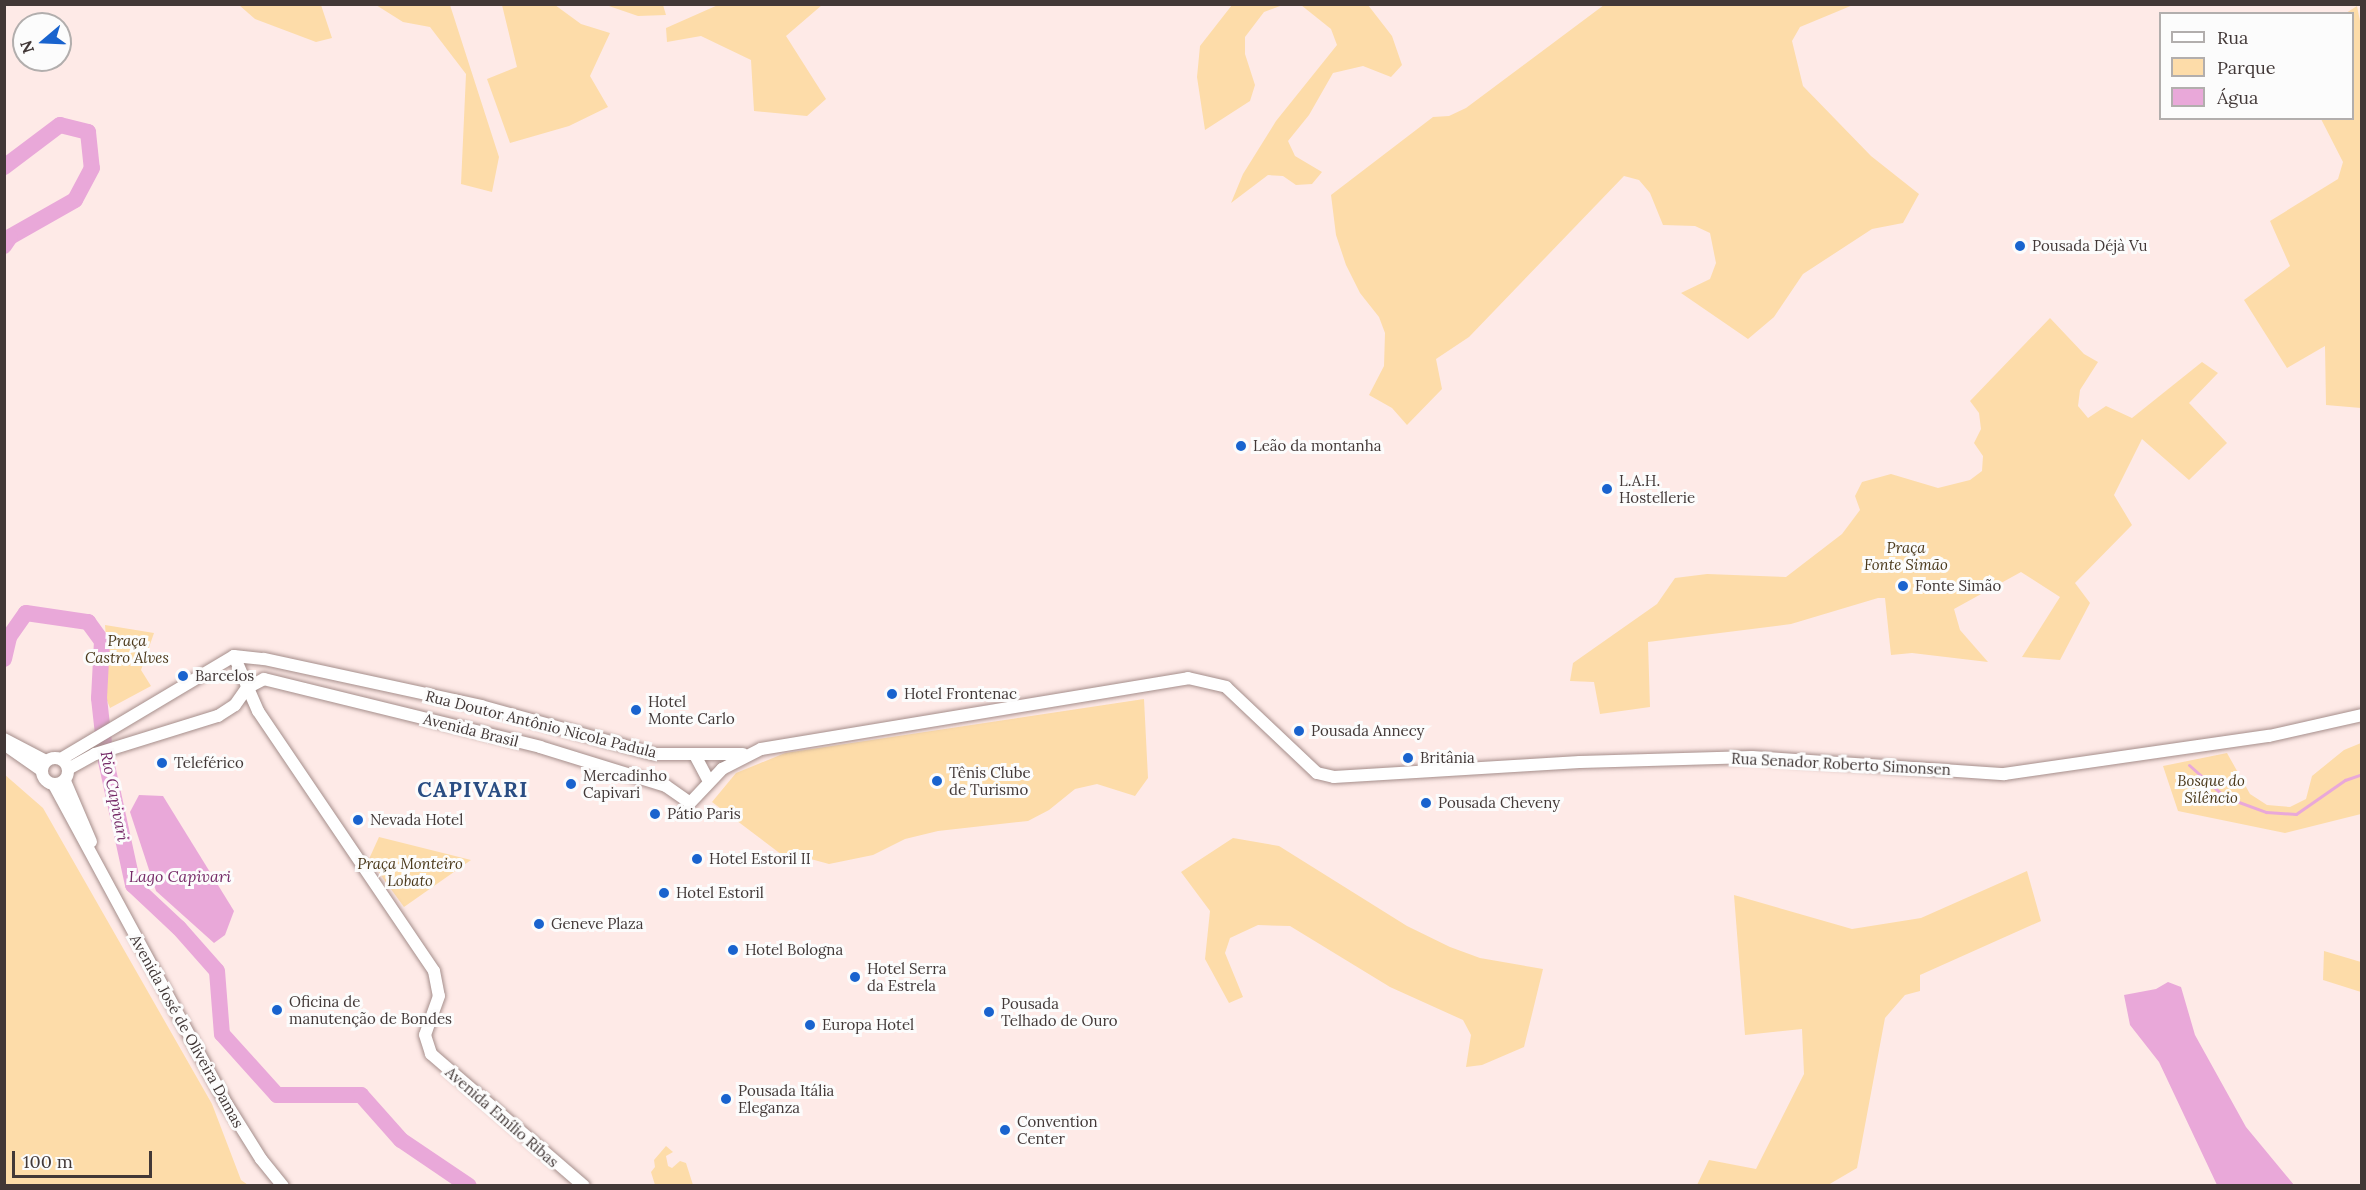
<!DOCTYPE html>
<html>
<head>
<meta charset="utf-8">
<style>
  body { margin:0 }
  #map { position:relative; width:2366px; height:1190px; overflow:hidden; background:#feeae7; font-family:Lora,serif }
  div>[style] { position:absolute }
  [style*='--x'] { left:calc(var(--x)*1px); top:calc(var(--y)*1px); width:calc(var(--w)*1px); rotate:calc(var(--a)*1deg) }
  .green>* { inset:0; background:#fddca9 }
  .water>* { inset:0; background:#e9a8d9 }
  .stream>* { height:3px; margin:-1.5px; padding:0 1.5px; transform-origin:1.5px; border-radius:1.5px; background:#e9a8d9 }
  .river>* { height:16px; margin:-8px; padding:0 8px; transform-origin:8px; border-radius:8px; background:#e9a8d9 }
  .roads { filter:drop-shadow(0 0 2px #a58e8b) drop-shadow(0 0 2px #a58e8b) }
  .minor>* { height:12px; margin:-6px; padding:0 6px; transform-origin:6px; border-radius:6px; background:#fff }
  .minor>.ring { margin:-6px; padding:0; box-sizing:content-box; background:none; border:12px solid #fff; border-radius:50% }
  .dots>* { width:16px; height:16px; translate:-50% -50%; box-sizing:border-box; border:3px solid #fcfcfc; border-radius:50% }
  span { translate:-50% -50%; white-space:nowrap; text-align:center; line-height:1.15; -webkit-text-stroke:6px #fcfcfc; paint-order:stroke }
  .poi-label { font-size:15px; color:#423837 }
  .left { translate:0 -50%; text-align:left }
  .park-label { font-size:15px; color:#4a381a; font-style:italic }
  .street-label { font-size:15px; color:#423837 }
  .water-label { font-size:16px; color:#762b68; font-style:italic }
  .district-label { font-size:21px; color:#294d83; font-weight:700; letter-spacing:1.5px }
  .frame { position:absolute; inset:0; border:6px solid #423837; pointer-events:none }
  .legend { position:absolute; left:2159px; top:12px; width:195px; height:108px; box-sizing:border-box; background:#fcfcfc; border:2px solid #b2aead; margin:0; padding:8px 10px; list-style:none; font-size:18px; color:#423837 }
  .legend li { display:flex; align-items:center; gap:12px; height:30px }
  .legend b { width:30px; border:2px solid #b2aead }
  .north { position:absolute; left:12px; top:12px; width:60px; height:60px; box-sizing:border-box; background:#fcfcfc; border:2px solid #b2aead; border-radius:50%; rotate:251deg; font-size:16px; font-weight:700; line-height:24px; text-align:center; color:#423837 }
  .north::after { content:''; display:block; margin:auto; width:21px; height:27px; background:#1963ce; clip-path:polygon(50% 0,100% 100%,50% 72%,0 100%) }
  .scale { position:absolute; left:12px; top:1151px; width:140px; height:27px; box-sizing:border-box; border:3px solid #423837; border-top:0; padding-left:8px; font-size:18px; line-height:21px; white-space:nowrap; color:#423837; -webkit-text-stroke:4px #fcfcfc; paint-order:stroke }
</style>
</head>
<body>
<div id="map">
  <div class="green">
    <i style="clip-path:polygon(239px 5px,321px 5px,332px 38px,316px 42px,255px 19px)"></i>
    <i style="clip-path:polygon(376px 5px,450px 5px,499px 157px,492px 192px,461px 184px,466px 74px,430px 27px,403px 22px)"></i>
    <i style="clip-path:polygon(502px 5px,555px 5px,581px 24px,610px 33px,590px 76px,608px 107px,569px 126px,510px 143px,487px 79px,517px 67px)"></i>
    <i style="clip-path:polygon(606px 5px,663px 5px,666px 15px,638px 16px)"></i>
    <i style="clip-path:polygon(718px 5px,822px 5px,786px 36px,826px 99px,807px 116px,754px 111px,751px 60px,701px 36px,667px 42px,666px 28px)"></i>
    <i style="clip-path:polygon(1232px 5px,1283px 5px,1264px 12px,1245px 37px,1245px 54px,1255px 85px,1250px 101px,1205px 130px,1197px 77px,1200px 46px)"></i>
    <i style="clip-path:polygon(1301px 5px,1368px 5px,1392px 36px,1402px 65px,1391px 77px,1363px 66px,1333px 73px,1309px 115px,1288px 141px,1295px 156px,1322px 172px,1312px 184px,1296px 185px,1283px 176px,1268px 175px,1231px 203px,1243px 174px,1276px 121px,1337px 45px,1331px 29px)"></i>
    <i style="clip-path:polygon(1604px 5px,1853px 5px,1800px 27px,1792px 41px,1803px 86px,1871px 156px,1919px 194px,1903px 223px,1872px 229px,1803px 274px,1774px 317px,1748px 339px,1681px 293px,1710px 279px,1716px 263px,1710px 233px,1695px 226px,1663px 225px,1650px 193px,1639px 180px,1624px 176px,1469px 337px,1436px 359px,1442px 389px,1407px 425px,1392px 408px,1369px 395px,1384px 366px,1385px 333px,1379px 317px,1360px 293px,1346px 265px,1336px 235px,1331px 195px,1433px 117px,1449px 116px,1466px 108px)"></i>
    <i style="clip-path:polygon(2357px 6px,2362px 31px,2361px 408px,2326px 405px,2325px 346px,2287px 368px,2244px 300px,2290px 266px,2270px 221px,2338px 179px,2343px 162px,2321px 119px,2352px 118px,2352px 14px,2346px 13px)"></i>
    <i style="clip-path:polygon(2050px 318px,2084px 354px,2098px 362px,2080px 390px,2078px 406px,2088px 418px,2106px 406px,2132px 418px,2202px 362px,2218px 373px,2189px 403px,2227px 443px,2189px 480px,2142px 439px,2114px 495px,2132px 525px,2075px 583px,2090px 603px,2060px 660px,2022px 657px,2060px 597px,2021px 572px,1954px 609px,1960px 630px,1988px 662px,1912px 653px,1891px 655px,1885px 598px,1878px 598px,1791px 624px,1648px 642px,1650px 707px,1600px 714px,1594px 682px,1570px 681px,1573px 663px,1657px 604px,1675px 578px,1707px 574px,1786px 577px,1842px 534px,1860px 510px,1855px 496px,1862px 482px,1891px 474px,1938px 488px,1970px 480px,1982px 471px,1983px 456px,1974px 443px,1981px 429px,1979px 413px,1970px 401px)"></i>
    <i style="clip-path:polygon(105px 625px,154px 633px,141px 670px,151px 686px,110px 708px,104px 693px,108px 662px)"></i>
    <i style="clip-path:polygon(1144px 699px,1148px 778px,1135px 796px,1097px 784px,1075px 789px,1049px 810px,1028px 821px,938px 831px,905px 839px,873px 855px,829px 864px,796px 855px,790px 861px,712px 802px,736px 773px,785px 753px)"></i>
    <i style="clip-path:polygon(2361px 743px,2361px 814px,2285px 833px,2178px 811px,2163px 766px,2227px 753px,2250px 794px,2267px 805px,2290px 807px,2306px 799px,2312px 776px,2344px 750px)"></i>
    <i style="clip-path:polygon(4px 774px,43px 808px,212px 1104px,241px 1180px,248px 1185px,5px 1185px)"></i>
    <i style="clip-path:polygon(379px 837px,471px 860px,404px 907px,369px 859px)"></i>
    <i style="clip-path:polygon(1233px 838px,1279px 846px,1407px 926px,1450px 947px,1480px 958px,1543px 969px,1524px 1047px,1482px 1065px,1466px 1067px,1471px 1035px,1463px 1020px,1390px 987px,1290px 926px,1258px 925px,1230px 938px,1225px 953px,1243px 997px,1229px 1003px,1205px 959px,1210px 911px,1181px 872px)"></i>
    <i style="clip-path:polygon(2027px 871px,2041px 921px,1920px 975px,1920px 991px,1905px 995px,1885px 1018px,1857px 1168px,1828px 1185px,1697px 1185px,1709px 1160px,1756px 1169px,1804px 1074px,1802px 1029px,1745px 1035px,1734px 895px,1852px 929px,1921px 918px)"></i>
    <i style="clip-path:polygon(2324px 951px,2361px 962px,2361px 992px,2323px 980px)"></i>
    <i style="clip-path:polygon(666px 1146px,673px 1152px,666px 1156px,668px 1166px,672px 1168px,680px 1161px,686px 1163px,693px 1185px,655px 1185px,651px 1172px,655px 1167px,654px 1160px)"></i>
  </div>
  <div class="water">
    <i style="clip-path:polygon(139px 795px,163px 796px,234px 911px,225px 935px,214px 943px,156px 891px,130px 812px)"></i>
    <i style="clip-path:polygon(2168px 982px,2181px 987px,2195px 1035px,2246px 1127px,2294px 1185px,2217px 1185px,2159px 1062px,2130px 1025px,2124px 995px,2156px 989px)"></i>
  </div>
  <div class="stream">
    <i style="--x:2189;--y:765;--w:48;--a:41.6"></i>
    <i style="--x:2225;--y:797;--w:44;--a:20.1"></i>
    <i style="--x:2266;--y:812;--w:30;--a:4"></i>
    <i style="--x:2296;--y:814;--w:60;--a:-34.8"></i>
    <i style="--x:2345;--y:780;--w:18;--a:-19"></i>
  </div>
  <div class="river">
    <i style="--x:4;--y:167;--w:70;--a:-36.9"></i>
    <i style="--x:60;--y:125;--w:29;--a:14"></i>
    <i style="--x:88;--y:132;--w:36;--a:84"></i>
    <i style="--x:92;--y:168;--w:36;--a:118"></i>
    <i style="--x:75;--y:200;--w:75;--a:150.4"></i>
    <i style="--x:10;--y:237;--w:11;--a:124"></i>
    <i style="--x:4;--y:659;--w:23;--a:-77"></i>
    <i style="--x:9;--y:637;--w:29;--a:-55"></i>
    <i style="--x:26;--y:613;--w:63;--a:8.3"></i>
    <i style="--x:88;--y:622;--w:24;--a:54"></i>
    <i style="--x:102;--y:641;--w:57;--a:93"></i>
    <i style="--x:99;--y:698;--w:63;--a:83.7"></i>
    <i style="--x:106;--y:761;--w:127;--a:77.7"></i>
    <i style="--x:133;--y:885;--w:63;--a:43.1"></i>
    <i style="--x:179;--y:928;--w:57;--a:48.5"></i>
    <i style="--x:217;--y:971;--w:63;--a:85.5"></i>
    <i style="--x:222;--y:1034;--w:82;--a:48"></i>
    <i style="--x:277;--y:1095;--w:84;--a:0"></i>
    <i style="--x:361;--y:1095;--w:60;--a:48.4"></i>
    <i style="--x:401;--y:1140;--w:82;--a:34.1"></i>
  </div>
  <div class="roads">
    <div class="minor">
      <i style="--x:234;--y:656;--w:60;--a:66.4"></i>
      <i style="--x:258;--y:711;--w:314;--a:55.9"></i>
      <i style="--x:434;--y:971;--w:25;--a:79"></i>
      <i style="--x:439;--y:996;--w:41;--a:109.7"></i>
      <i style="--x:425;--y:1035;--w:20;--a:72"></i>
      <i style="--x:431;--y:1054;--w:202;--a:40.8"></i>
      <i style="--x:234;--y:656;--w:30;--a:6"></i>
      <i style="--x:264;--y:659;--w:222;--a:12.2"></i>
      <i style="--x:481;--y:706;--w:180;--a:15.5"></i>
      <i style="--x:654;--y:754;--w:89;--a:0"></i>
      <i style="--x:4;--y:739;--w:47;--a:27.6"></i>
      <i style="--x:4;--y:744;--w:45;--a:35.1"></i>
      <i style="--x:696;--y:757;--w:26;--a:62"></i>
      <i class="ring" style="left:42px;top:758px;width:14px;height:14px"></i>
      <i style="--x:61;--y:759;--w:201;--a:-30.8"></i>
      <i style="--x:68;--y:769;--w:31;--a:-29"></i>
      <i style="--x:95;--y:754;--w:129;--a:-17.2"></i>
      <i style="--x:218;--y:716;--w:20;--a:-33"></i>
      <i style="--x:235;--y:705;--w:21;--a:-55"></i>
      <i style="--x:247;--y:688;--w:19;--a:-28"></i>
      <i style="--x:264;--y:679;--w:284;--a:13.8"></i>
      <i style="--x:540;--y:747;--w:132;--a:17.2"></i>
      <i style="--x:666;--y:786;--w:29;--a:35"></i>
      <i style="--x:690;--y:803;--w:47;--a:-46.7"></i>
      <i style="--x:722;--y:769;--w:44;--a:-27.1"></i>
      <i style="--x:761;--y:749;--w:433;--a:-9.4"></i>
      <i style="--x:1188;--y:678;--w:39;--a:13"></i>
      <i style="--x:1226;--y:687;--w:125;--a:43.4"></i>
      <i style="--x:1317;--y:773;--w:17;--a:13"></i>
      <i style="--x:1334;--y:777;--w:246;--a:-3.5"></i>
      <i style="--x:1580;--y:762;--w:172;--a:-1.7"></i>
      <i style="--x:1752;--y:757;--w:253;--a:3.9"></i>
      <i style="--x:2004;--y:774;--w:268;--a:-8.2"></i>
      <i style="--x:2269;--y:736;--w:95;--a:-12.7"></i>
      <i style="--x:65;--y:781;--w:66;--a:66.9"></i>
      <i style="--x:54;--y:785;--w:362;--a:61.6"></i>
      <i style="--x:226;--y:1103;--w:66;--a:58"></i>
      <i style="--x:261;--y:1159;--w:35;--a:51"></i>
    </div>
  </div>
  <div class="dots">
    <i style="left:2020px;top:246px;background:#1963ce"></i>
    <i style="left:1241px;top:446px;background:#1963ce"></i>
    <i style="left:1607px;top:489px;background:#1963ce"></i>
    <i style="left:1903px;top:586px;background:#1963ce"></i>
    <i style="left:183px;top:676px;background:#1963ce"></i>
    <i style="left:892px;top:694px;background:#1963ce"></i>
    <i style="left:636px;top:710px;background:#1963ce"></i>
    <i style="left:1299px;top:731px;background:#1963ce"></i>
    <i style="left:1408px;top:758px;background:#1963ce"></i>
    <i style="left:162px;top:763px;background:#1963ce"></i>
    <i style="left:937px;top:781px;background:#1963ce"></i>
    <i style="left:571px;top:784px;background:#1963ce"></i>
    <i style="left:1426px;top:803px;background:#1963ce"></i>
    <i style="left:655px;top:814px;background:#1963ce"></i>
    <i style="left:358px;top:820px;background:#1963ce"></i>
    <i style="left:697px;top:859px;background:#1963ce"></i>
    <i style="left:664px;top:893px;background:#1963ce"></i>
    <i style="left:539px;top:924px;background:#1963ce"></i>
    <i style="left:733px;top:950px;background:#1963ce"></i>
    <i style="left:855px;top:977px;background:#1963ce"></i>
    <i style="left:277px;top:1010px;background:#1963ce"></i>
    <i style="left:989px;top:1012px;background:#1963ce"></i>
    <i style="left:810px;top:1025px;background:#1963ce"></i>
    <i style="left:726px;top:1099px;background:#1963ce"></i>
    <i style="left:1005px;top:1130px;background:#1963ce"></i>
  </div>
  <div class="poi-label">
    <span class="left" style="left:2032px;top:246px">Pousada Déjà Vu</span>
    <span class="left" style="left:1253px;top:446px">Leão da montanha</span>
    <span class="left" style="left:1619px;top:489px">L.A.H.<br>Hostellerie</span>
    <span class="left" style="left:1915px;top:586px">Fonte Simão</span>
    <span class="left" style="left:195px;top:676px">Barcelos</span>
    <span class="left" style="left:904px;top:694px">Hotel Frontenac</span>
    <span class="left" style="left:648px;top:710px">Hotel<br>Monte Carlo</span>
    <span class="left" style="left:1311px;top:731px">Pousada Annecy</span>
    <span class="left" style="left:1420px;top:758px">Britânia</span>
    <span class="left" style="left:174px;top:763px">Teleférico</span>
    <span class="left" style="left:949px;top:781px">Tênis Clube<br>de Turismo</span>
    <span class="left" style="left:583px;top:784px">Mercadinho<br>Capivari</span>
    <span class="left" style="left:1438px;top:803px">Pousada Cheveny</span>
    <span class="left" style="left:667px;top:814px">Pátio Paris</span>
    <span class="left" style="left:370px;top:820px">Nevada Hotel</span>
    <span class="left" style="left:709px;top:859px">Hotel Estoril II</span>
    <span class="left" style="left:676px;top:893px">Hotel Estoril</span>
    <span class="left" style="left:551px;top:924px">Geneve Plaza</span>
    <span class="left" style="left:745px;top:950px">Hotel Bologna</span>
    <span class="left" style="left:867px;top:977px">Hotel Serra<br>da Estrela</span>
    <span class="left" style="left:289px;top:1010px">Oficina de<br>manutenção de Bondes</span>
    <span class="left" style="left:1001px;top:1012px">Pousada<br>Telhado de Ouro</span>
    <span class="left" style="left:822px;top:1025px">Europa Hotel</span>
    <span class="left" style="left:738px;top:1099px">Pousada Itália<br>Eleganza</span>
    <span class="left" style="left:1017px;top:1130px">Convention<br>Center</span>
  </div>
  <div class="park-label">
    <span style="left:1906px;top:556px">Praça<br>Fonte Simão</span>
    <span style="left:127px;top:649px">Praça<br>Castro Alves</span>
    <span style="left:2211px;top:789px">Bosque do<br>Silêncio</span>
    <span style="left:410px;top:872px">Praça Monteiro<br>Lobato</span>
  </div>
  <div class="street-label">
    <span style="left:541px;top:724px;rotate:14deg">Rua Doutor Antônio Nicola Padula</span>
    <span style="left:471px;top:730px;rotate:14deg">Avenida Brasil</span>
    <span style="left:1841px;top:764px;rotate:3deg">Rua Senador Roberto Simonsen</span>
    <span style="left:187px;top:1031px;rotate:61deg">Avenida José de Oliveira Damas</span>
    <span style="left:502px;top:1117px;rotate:41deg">Avenida Emílio Ribas</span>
  </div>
  <div class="water-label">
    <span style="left:115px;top:796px;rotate:79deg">Rio Capivari</span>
    <span style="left:180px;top:876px">Lago Capivari</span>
  </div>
  <div class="district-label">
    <span style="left:473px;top:790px">CAPIVARI</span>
  </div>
  <div class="frame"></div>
  <ul class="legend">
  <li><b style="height:8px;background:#fff"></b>Rua</li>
  <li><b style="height:16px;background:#fddca9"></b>Parque</li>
  <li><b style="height:16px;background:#e9a8d9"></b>Água</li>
  </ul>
  <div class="north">N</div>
  <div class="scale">100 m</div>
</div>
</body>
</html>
